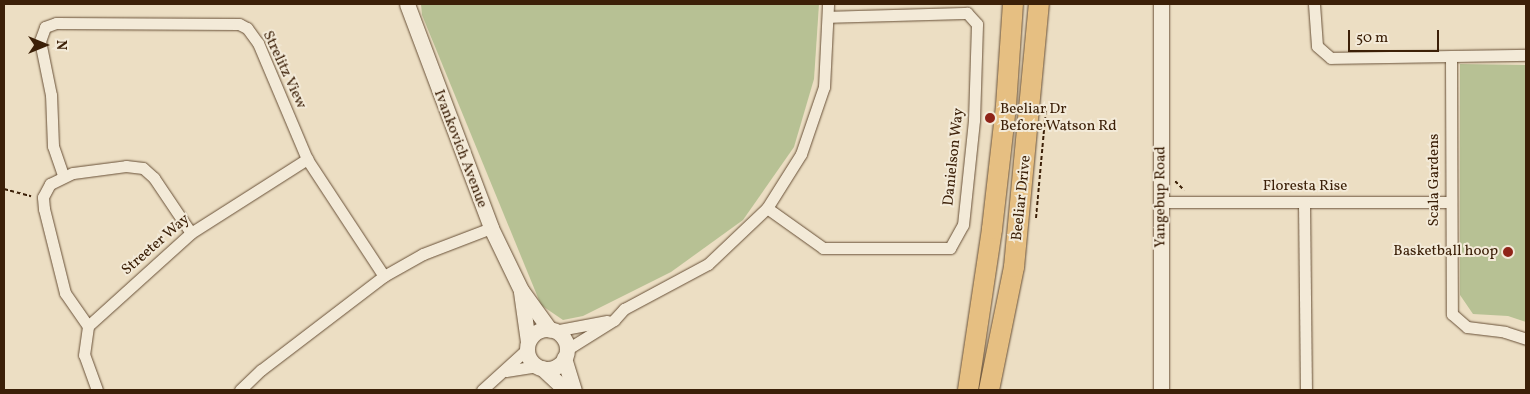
<!DOCTYPE html>
<html>
<head>
<meta charset="utf-8">
<style>
  body { margin:0 }
  #map { position:relative; width:1530px; height:394px; overflow:hidden; background:#ecdec3; font-family:Vollkorn,serif }
  div>[style] { position:absolute }
  [style*='--x'] { left:calc(var(--x)*1px); top:calc(var(--y)*1px); width:calc(var(--w)*1px); rotate:calc(var(--a)*1deg) }
  .green>* { inset:0; background:#b7c194 }
  .path>* { height:2px; margin-top:-1px; transform-origin:0; background:repeating-linear-gradient(90deg,#3c2008 0 4px,transparent 0 6.5px) }
  .roads { filter:drop-shadow(0 0 1px #685037) drop-shadow(0 0 1px #685037) }
  .minor>* { height:11px; margin:-5.5px; padding:0 5.5px; transform-origin:5.5px; border-radius:5.5px; background:#f3ead8 }
  .tertiary>* { height:15px; margin:-7.5px; padding:0 7.5px; transform-origin:7.5px; border-radius:7.5px; background:#f3ead8 }
  .tertiary>.ring { margin:-7.5px; padding:0; box-sizing:content-box; background:none; border:15px solid #f3ead8; border-radius:50% }
  .trunk>* { height:20px; margin:-10px; padding:0 10px; transform-origin:10px; border-radius:10px; background:#e6bf82 }
  .dots>* { width:14px; height:14px; translate:-50% -50%; box-sizing:border-box; border:2px solid #f3ead8; border-radius:50% }
  span { translate:-50% -50%; white-space:nowrap; text-align:center; line-height:1.15; -webkit-text-stroke:4px #f3ead8; paint-order:stroke }
  .street-label { font-size:15px; color:#3c2008 }
  .poi-label { font-size:15px; color:#3c2008 }
  .left { translate:0 -50%; text-align:left }
  .right { translate:-100% -50%; text-align:right }
  .frame { position:absolute; inset:0; border:5px solid #3c2008; pointer-events:none }
  .north { position:absolute; left:20px; top:20px; width:50px; height:50px; -webkit-text-stroke:4px #f3ead8; paint-order:stroke; rotate:90deg; font-size:14px; font-weight:700; line-height:20px; text-align:center; color:#3c2008 }
  .north::after { content:''; display:block; margin:auto; width:18px; height:22px; background:#3c2008; clip-path:polygon(50% 0,100% 100%,50% 72%,0 100%) }
  .scale { position:absolute; left:1348px; top:30px; width:91px; height:22px; box-sizing:border-box; border:2px solid #3c2008; border-top:0; padding-left:6px; font-size:15px; line-height:18px; white-space:nowrap; color:#3c2008; -webkit-text-stroke:4px #f3ead8; paint-order:stroke }
</style>
</head>
<body>
<div id="map">
  <div class="green">
    <i style="clip-path:polygon(421px 4px,819px 4px,814px 79px,794px 147px,743px 220px,671px 272px,583px 316px,563px 320px,541px 305px,422px 15px)"></i>
    <i style="clip-path:polygon(1460px 64px,1526px 65px,1526px 322px,1508px 316px,1473px 314px,1460px 295px)"></i>
  </div>
  <div class="path">
    <i style="--x:1175;--y:181;--w:13;--a:45"></i>
    <i style="--x:4;--y:189;--w:28;--a:15"></i>
    <i style="--x:1036;--y:218;--w:110;--a:-84.8"></i>
  </div>
  <div class="roads">
    <div class="minor">
      <i style="--x:1314;--y:4;--w:42;--a:85.9"></i>
      <i style="--x:1317;--y:46;--w:18;--a:41"></i>
      <i style="--x:1331;--y:58;--w:195;--a:-0.9"></i>
      <i style="--x:1451;--y:56;--w:258;--a:89.8"></i>
      <i style="--x:1452;--y:314;--w:20;--a:41"></i>
      <i style="--x:1467;--y:327;--w:38;--a:7"></i>
      <i style="--x:1505;--y:332;--w:22;--a:18"></i>
      <i style="--x:63;--y:175;--w:31;--a:-109"></i>
      <i style="--x:53;--y:146;--w:51;--a:-92.2"></i>
      <i style="--x:51;--y:95;--w:55;--a:-101.5"></i>
      <i style="--x:40;--y:41;--w:15;--a:-70"></i>
      <i style="--x:45;--y:27;--w:12;--a:-20"></i>
      <i style="--x:56;--y:23;--w:183;--a:0.3"></i>
      <i style="--x:239;--y:24;--w:9;--a:27"></i>
      <i style="--x:247;--y:28;--w:19;--a:54"></i>
      <i style="--x:258;--y:43;--w:126;--a:67.1"></i>
      <i style="--x:307;--y:159;--w:140;--a:56.7"></i>
      <i style="--x:1160;--y:202;--w:290;--a:0"></i>
      <i style="--x:1304;--y:202;--w:188;--a:89.4"></i>
      <i style="--x:767;--y:208;--w:69;--a:35.5"></i>
      <i style="--x:823;--y:248;--w:127;--a:0"></i>
      <i style="--x:950;--y:248;--w:26;--a:-61"></i>
      <i style="--x:963;--y:225;--w:106;--a:-84"></i>
      <i style="--x:974;--y:120;--w:96;--a:-88.2"></i>
      <i style="--x:977;--y:24;--w:15;--a:-132"></i>
      <i style="--x:967;--y:13;--w:139;--a:178.4"></i>
      <i style="--x:88;--y:326;--w:40;--a:-124.9"></i>
      <i style="--x:65;--y:293;--w:87;--a:-104"></i>
      <i style="--x:44;--y:209;--w:12;--a:-95"></i>
      <i style="--x:43;--y:197;--w:15;--a:-62"></i>
      <i style="--x:50;--y:184;--w:25;--a:-26"></i>
      <i style="--x:73;--y:173;--w:53;--a:-7.5"></i>
      <i style="--x:126;--y:166;--w:17;--a:7"></i>
      <i style="--x:143;--y:168;--w:15;--a:42"></i>
      <i style="--x:154;--y:178;--w:66;--a:56.1"></i>
      <i style="--x:554;--y:331;--w:54;--a:-10.7"></i>
      <i style="--x:566;--y:350;--w:57;--a:-32"></i>
      <i style="--x:614;--y:320;--w:15;--a:-48"></i>
      <i style="--x:624;--y:309;--w:95;--a:-28.2"></i>
      <i style="--x:708;--y:264;--w:81;--a:-43.5"></i>
      <i style="--x:767;--y:208;--w:64;--a:-57.8"></i>
      <i style="--x:801;--y:154;--w:71;--a:-71.1"></i>
      <i style="--x:824;--y:87;--w:83;--a:-87.2"></i>
      <i style="--x:506;--y:371;--w:32;--a:-9"></i>
      <i style="--x:97;--y:390;--w:37;--a:-110"></i>
      <i style="--x:84;--y:355;--w:29;--a:-82"></i>
      <i style="--x:88;--y:326;--w:139;--a:-42.1"></i>
      <i style="--x:191;--y:233;--w:138;--a:-32.5"></i>
      <i style="--x:240;--y:390;--w:29;--a:-44"></i>
      <i style="--x:261;--y:370;--w:155;--a:-37.4"></i>
      <i style="--x:384;--y:276;--w:45;--a:-29.4"></i>
      <i style="--x:423;--y:254;--w:73;--a:-20.9"></i>
      <i style="--x:482;--y:390;--w:61;--a:-42.3"></i>
    </div>
    <div class="tertiary">
      <i style="--x:407;--y:4;--w:239;--a:69.4"></i>
      <i style="--x:491;--y:228;--w:69;--a:64.2"></i>
      <i style="--x:521;--y:290;--w:49;--a:54.1"></i>
      <i style="--x:1161;--y:4;--w:386;--a:90"></i>
      <i style="--x:521;--y:292;--w:50;--a:82"></i>
      <i class="ring" style="left:527px;top:329px;width:25px;height:25px"></i>
      <i style="--x:564;--y:358;--w:34;--a:73"></i>
      <i style="--x:542;--y:368;--w:33;--a:43"></i>
    </div>
    <div class="trunk">
      <i style="--x:968;--y:390;--w:163;--a:-81.5"></i>
      <i style="--x:992;--y:229;--w:124;--a:-83.5"></i>
      <i style="--x:1006;--y:106;--w:102;--a:-86.1"></i>
      <i style="--x:989;--y:390;--w:126;--a:-78.5"></i>
      <i style="--x:1014;--y:267;--w:264;--a:-84.6"></i>
    </div>
  </div>
  <div class="dots">
    <i style="left:990px;top:118px;background:#8f2418"></i>
    <i style="left:1508px;top:252px;background:#8f2418"></i>
  </div>
  <div class="street-label">
    <span style="left:284px;top:70px;rotate:65deg">Strelitz View</span>
    <span style="left:460px;top:149px;rotate:69deg">Ivankovich Avenue</span>
    <span style="left:954px;top:157px;rotate:-84deg">Danielson Way</span>
    <span style="left:1435px;top:180px;rotate:-90deg">Scala Gardens</span>
    <span style="left:1305px;top:187px">Floresta Rise</span>
    <span style="left:1161px;top:197px;rotate:-90deg">Yangebup Road</span>
    <span style="left:1022px;top:198px;rotate:-84deg">Beeliar Drive</span>
    <span style="left:156px;top:245px;rotate:-41deg">Streeter Way</span>
  </div>
  <div class="poi-label">
    <span class="left" style="left:1000px;top:118px">Beeliar Dr<br>Before Watson Rd</span>
    <span class="right" style="left:1498px;top:252px">Basketball hoop</span>
  </div>
  <div class="frame"></div>
  <div class="north">N</div>
  <div class="scale">50 m</div>
</div>
</body>
</html>
